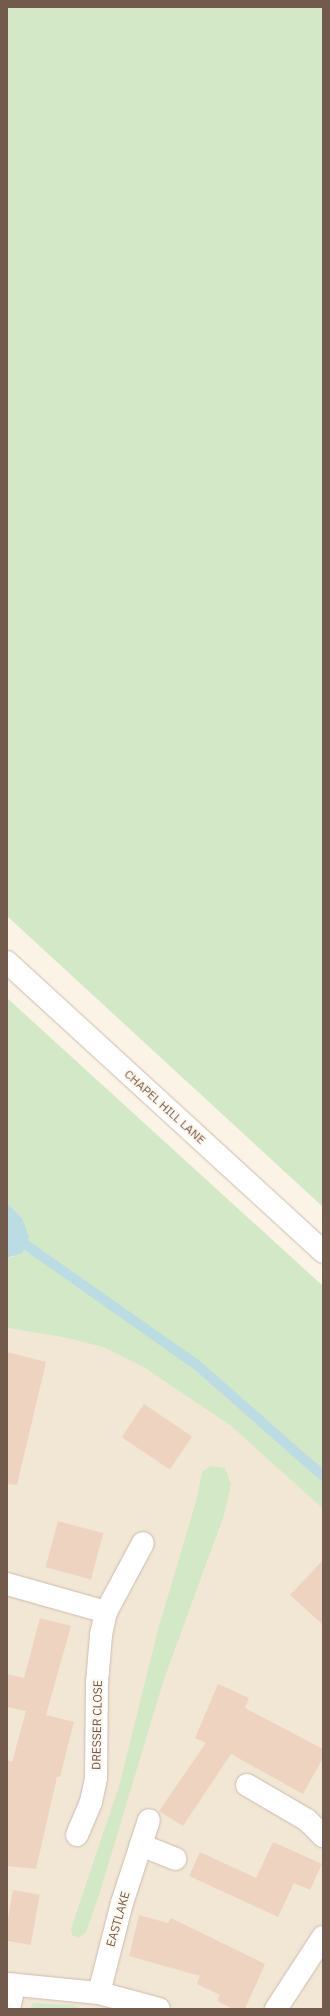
<!DOCTYPE html>
<html>
<head>
<meta charset="utf-8">
<style>
  body { margin:0 }
  #map { position:relative; width:330px; height:2016px; overflow:hidden; background:#fbf4e6; font-family:"IBM Plex Sans",sans-serif }
  div>[style] { position:absolute }
  [style*='--x'] { left:calc(var(--x)*1px); top:calc(var(--y)*1px); width:calc(var(--w)*1px); rotate:calc(var(--a)*1deg) }
  .residential>* { inset:0; background:#f2e6d5 }
  .green>* { inset:0; background:#d2e8c6 }
  .water>* { inset:0; background:#bcdce3 }
  .stream>* { height:10px; margin:-5px; padding:0 5px; transform-origin:5px; border-radius:5px; background:#bcdce3 }
  .building>* { inset:0; background:#eed4c0; transform-origin:0 0 }
  .roads { filter:drop-shadow(0 0 1px #ccbcad) drop-shadow(0 0 1px #ccbcad) }
  .minor>* { height:22px; margin:-11px; padding:0 11px; transform-origin:11px; border-radius:11px; background:#fff }
  span { translate:-50% -50%; white-space:nowrap; text-align:center; line-height:1.15; -webkit-text-stroke:4px #fef7ed; paint-order:stroke }
  .street-label { font-size:12px; color:#725b4d }
  .frame { position:absolute; inset:0; border:8px solid #725b4d; pointer-events:none }
</style>
</head>
<body>
<div id="map">
  <div class="residential">
    <i style="clip-path:polygon(7px 1328px,62px 1337px,103px 1347px,145px 1368px,231px 1426px,323px 1509px,323px 2009px,7px 2009px)"></i>
  </div>
  <div class="green">
    <i style="clip-path:polygon(7px 7px,323px 7px,323px 1207px,7px 916px)"></i>
    <i style="clip-path:polygon(7px 998px,323px 1286px,323px 1509px,231px 1426px,145px 1368px,103px 1347px,62px 1337px,7px 1328px,7px 1258px,13px 1257px,22px 1218px,7px 1203px)"></i>
    <i style="clip-path:polygon(211px 1466px,225px 1468px,231px 1484px,224px 1515px,164px 1679px,99px 1895px,86px 1932px,79px 1938px,72px 1935px,71px 1929px,120px 1783px,158px 1630px,197px 1498px,202px 1472px)"></i>
    <i style="clip-path:polygon(33px 2003px,73px 2005px,80px 2009px,30px 2009px)"></i>
  </div>
  <div class="water">
    <i style="clip-path:polygon(7px 1203px,22px 1218px,29px 1237px,22px 1253px,7px 1258px)"></i>
  </div>
  <div class="stream">
    <i style="--x:26;--y:1245;--w:209;--a:35.1"></i>
    <i style="--x:197;--y:1365;--w:168;--a:41.4"></i>
  </div>
  <div class="building">
    <i style="clip-path:polygon(7px 1352px,46px 1362px,17px 1485px,7px 1484px)"></i>
    <i style="left:144px;top:1404px;width:58px;height:40px;rotate:34deg"></i>
    <i style="left:58px;top:1521px;width:47px;height:48px;rotate:15deg"></i>
    <i style="clip-path:polygon(323px 1560px,323px 1625px,290px 1595px)"></i>
    <i style="clip-path:polygon(40px 1618px,71px 1626px,46px 1715px,74px 1722px,60px 1777px,57px 1777px,36px 1869px,7px 1866px,7px 1760px,12px 1762px,26px 1711px,7px 1707px,7px 1674px,24px 1678px)"></i>
    <i style="clip-path:polygon(218px 1684px,249px 1698px,245px 1708px,323px 1749px,323px 1758px,303px 1794px,231px 1754px,183px 1826px,159px 1811px,206px 1743px,195px 1738px)"></i>
    <i style="clip-path:polygon(273px 1842px,322px 1864px,310px 1890px,294px 1883px,278px 1917px,189px 1876px,200px 1852px,256px 1878px)"></i>
    <i style="left:13px;top:1890px;width:27px;height:51px;rotate:10deg"></i>
    <i style="clip-path:polygon(139px 1915px,168px 1923px,171px 1918px,265px 1964px,245px 2009px,233px 2009px,217px 2001px,220px 1995px,197px 1984px,200px 1976px,129px 1956px)"></i>
  </div>
  <div class="roads">
    <div class="minor">
      <i style="--x:7;--y:962;--w:429;--a:42.5"></i>
      <i style="--x:7;--y:1584;--w:103;--a:15.8"></i>
      <i style="--x:247;--y:1785;--w:69;--a:30.3"></i>
      <i style="--x:307;--y:1820;--w:23;--a:45"></i>
      <i style="--x:77;--y:1835;--w:36;--a:-67"></i>
      <i style="--x:91;--y:1802;--w:25;--a:-78"></i>
      <i style="--x:96;--y:1778;--w:95;--a:-89.4"></i>
      <i style="--x:97;--y:1683;--w:48;--a:-85.2"></i>
      <i style="--x:101;--y:1635;--w:24;--a:-78"></i>
      <i style="--x:106;--y:1612;--w:78;--a:-61.8"></i>
      <i style="--x:141;--y:1845;--w:37;--a:22"></i>
      <i style="--x:7;--y:1984;--w:92;--a:5.6"></i>
      <i style="--x:99;--y:1993;--w:62;--a:14.9"></i>
      <i style="--x:99;--y:1993;--w:93;--a:-75.7"></i>
      <i style="--x:122;--y:1903;--w:87;--a:-72"></i>
      <i style="--x:9;--y:2009;--w:25;--a:-78"></i>
      <i style="--x:276;--y:2009;--w:86;--a:-56.9"></i>
    </div>
  </div>
  <div class="street-label">
    <span style="left:165px;top:1107px;rotate:42deg">CHAPEL HILL LANE</span>
    <span style="left:97px;top:1725px;rotate:-89deg">DRESSER CLOSE</span>
    <span style="left:118px;top:1919px;rotate:-74deg">EASTLAKE</span>
  </div>
  <div class="frame"></div>
</div>
</body>
</html>
